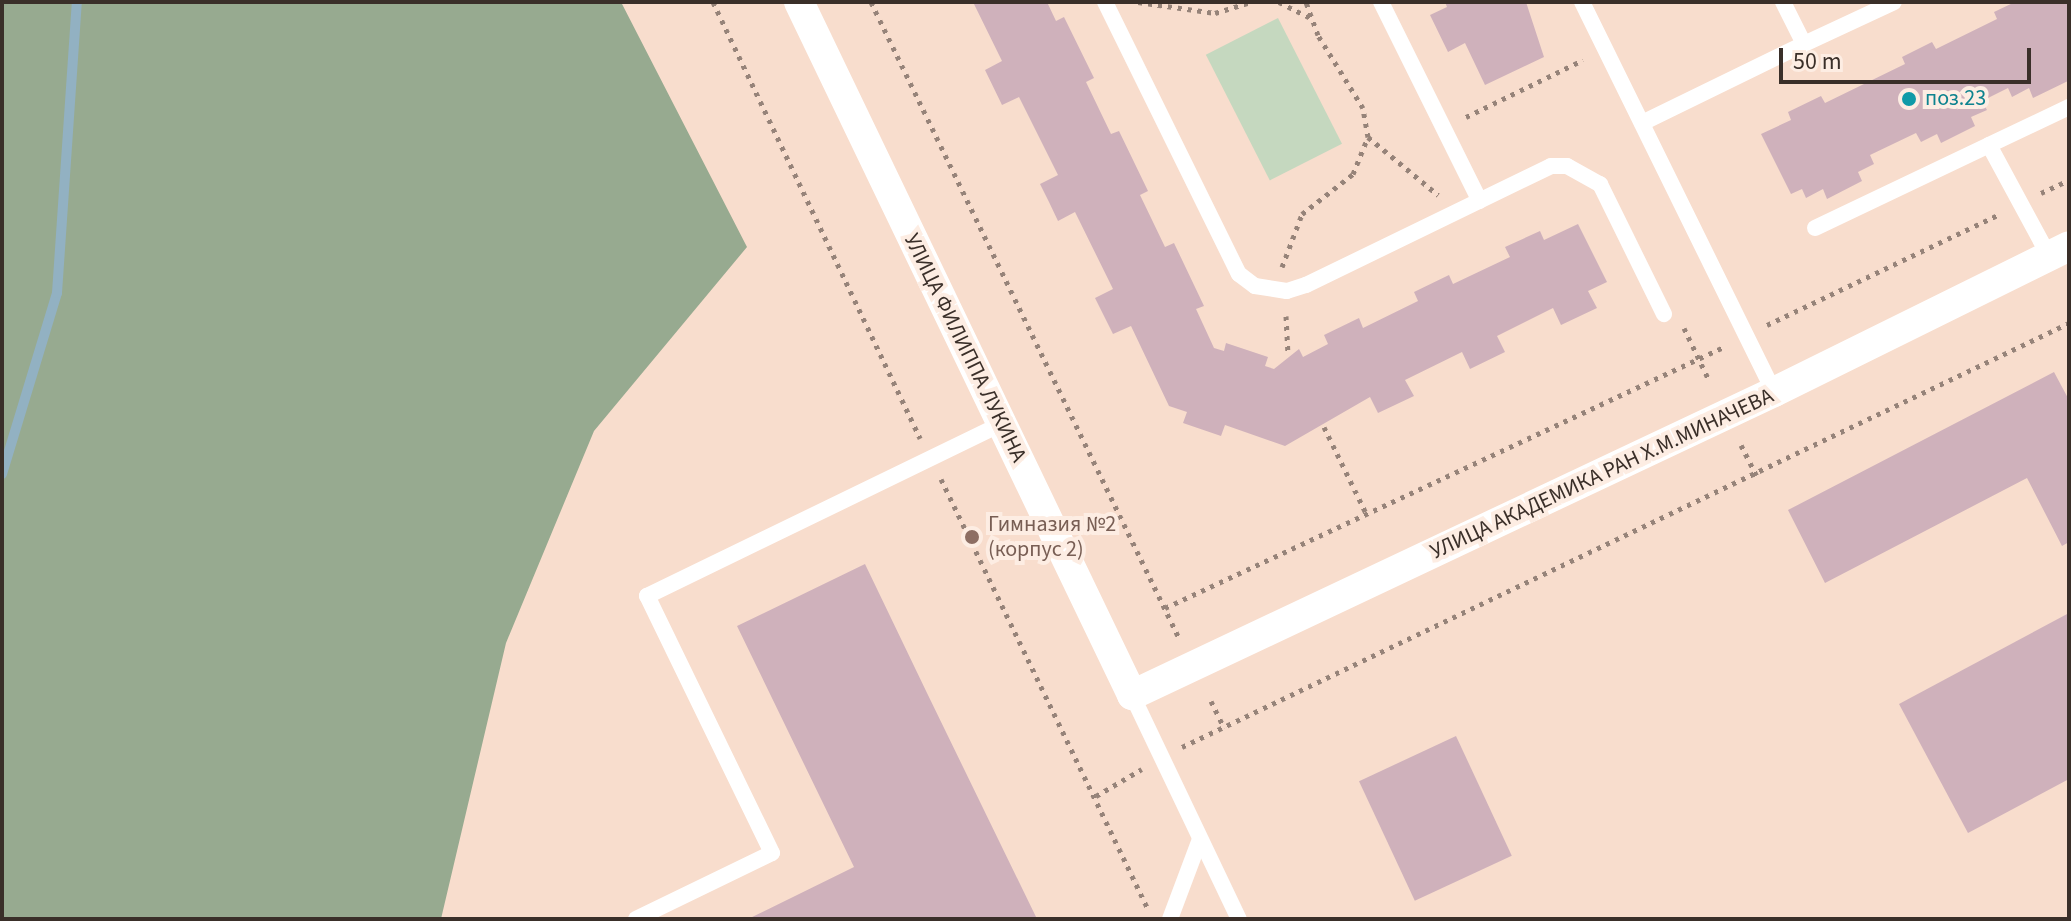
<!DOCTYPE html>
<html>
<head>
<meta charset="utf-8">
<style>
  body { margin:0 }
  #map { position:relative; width:2071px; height:921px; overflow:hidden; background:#f8ddcd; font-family:"Source Sans 3",sans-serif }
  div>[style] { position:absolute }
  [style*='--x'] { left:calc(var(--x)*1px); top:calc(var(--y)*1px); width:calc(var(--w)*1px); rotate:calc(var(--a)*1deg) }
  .green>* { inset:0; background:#c5d8bf; transform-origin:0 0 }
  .forest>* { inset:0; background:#97aa90 }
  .stream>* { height:10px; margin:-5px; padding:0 5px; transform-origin:5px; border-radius:5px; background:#92b1c2 }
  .building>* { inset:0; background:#cfb1bb; transform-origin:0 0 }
  .path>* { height:5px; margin-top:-2.5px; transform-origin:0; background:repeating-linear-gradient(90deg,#968379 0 4px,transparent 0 10px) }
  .service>* { height:16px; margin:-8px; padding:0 8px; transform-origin:8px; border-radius:8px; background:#fff }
  .minor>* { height:30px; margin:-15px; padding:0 15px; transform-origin:15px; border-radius:15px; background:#fff }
  .dots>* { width:22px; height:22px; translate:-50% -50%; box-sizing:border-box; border:4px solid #fdede3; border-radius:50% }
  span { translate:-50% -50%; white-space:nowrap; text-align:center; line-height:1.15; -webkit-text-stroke:8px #fdede3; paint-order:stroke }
  .culture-label { font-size:22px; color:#0d838f }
  .left { translate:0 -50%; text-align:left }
  .street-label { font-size:22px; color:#3a2f29 }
  .education-label { font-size:22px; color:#785e54 }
  .frame { position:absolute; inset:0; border:4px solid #3a2f29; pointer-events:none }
  .scale { position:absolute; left:1779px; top:48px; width:252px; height:36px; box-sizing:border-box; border:4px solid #3a2f29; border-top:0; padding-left:10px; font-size:24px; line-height:28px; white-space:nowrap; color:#3a2f29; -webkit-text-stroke:6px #fdede3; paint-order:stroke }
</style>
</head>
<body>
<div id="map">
  <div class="green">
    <i style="left:1278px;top:18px;width:141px;height:81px;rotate:63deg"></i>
  </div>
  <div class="forest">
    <i style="clip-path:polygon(2px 2px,621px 2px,747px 247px,594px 431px,506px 643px,441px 919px,2px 919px)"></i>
  </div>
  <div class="stream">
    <i style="--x:2;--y:474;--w:189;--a:-73.1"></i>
    <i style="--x:57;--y:293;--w:292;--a:-86.1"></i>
  </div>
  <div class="building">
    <i style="clip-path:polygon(973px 2px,1047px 2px,1056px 21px,1064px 17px,1094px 78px,1086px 82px,1111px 134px,1119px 131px,1148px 191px,1140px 195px,1165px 247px,1174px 243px,1204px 306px,1196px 309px,1214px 348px,1224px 351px,1226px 343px,1268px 357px,1265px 366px,1274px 369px,1299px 349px,1303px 357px,1328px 344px,1324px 335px,1359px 318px,1363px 328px,1418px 301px,1414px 292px,1449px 275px,1453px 284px,1510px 257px,1505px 247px,1540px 231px,1544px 240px,1578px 224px,1607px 282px,1588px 291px,1597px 308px,1561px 325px,1553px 308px,1497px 336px,1505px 352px,1470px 369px,1462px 352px,1405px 380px,1414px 396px,1378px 413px,1370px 397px,1285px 446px,1225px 425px,1221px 436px,1183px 423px,1187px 412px,1169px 406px,1131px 326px,1113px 334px,1095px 298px,1113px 289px,1075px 212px,1058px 221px,1049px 202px,1040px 184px,1058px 175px,1019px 97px,1002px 105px,985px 70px,1002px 61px)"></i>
    <i style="clip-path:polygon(1445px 2px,1526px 2px,1544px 57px,1485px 85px,1465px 43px,1448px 52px,1430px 15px,1447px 7px)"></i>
    <i style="clip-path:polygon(2015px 2px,2069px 2px,2068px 81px,2033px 98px,2029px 88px,2012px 97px,2008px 88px,1982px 101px,1987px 110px,1971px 117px,1975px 126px,1941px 143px,1937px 134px,1921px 142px,1916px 133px,1870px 155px,1874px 164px,1858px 172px,1862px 181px,1827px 199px,1823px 189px,1806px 198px,1802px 189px,1791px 194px,1761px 134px,1791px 120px,1788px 112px,1821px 96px,1825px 103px,1905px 64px,1902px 57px,1932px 42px,1936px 49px,1997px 19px,1994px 12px)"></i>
    <i style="clip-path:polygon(2054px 372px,2069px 400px,2069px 542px,2062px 546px,2027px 478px,1825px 583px,1788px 510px)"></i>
    <i style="clip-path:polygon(865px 564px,927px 693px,1037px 919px,748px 919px,854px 867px,737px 626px)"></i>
    <i style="clip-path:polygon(2069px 613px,2069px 779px,1968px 833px,1899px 704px)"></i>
    <i style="left:1456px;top:736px;width:132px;height:107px;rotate:65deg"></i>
  </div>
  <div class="path">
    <i style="--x:713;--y:2;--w:483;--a:64.6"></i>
    <i style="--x:871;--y:2;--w:707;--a:64.16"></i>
    <i style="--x:1138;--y:2;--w:78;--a:8.1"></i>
    <i style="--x:1215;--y:13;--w:38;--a:-17"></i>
    <i style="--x:1279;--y:2;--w:35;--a:27"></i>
    <i style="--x:1466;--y:117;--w:130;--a:-26"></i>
    <i style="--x:1368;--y:137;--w:91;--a:39.6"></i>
    <i style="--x:2041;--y:193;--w:31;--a:-25"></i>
    <i style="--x:1282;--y:267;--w:57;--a:-69.3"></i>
    <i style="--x:1302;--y:214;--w:65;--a:-38.1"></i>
    <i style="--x:1353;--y:174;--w:40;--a:-68"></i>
    <i style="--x:1368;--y:137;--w:29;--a:-100"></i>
    <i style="--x:1363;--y:108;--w:86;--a:-121.7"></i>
    <i style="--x:1318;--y:35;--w:35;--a:-110"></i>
    <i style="--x:1286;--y:316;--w:39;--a:87"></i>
    <i style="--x:1767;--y:325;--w:258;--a:-25.5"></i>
    <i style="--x:1684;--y:328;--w:55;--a:64.4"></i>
    <i style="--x:1324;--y:427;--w:96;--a:64"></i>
    <i style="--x:1741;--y:445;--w:34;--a:63"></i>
    <i style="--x:941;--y:479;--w:478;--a:64.3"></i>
    <i style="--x:1165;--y:608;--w:619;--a:-25.03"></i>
    <i style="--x:1211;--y:701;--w:30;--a:64"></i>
    <i style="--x:1182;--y:747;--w:983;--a:-25.55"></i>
    <i style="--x:1096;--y:796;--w:53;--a:-30.4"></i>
  </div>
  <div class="service">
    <i style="--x:1105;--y:2;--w:303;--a:63.8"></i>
    <i style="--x:1239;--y:274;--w:20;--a:37"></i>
    <i style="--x:1255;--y:286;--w:32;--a:9"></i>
    <i style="--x:1287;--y:291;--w:20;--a:-18"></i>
    <i style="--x:1306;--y:285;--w:272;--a:-25.9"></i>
    <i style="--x:1551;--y:166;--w:16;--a:0"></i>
    <i style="--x:1567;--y:166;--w:38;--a:29"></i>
    <i style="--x:1600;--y:184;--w:145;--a:63.8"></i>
    <i style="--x:1381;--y:2;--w:222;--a:63.6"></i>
    <i style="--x:1582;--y:2;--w:435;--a:63.8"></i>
    <i style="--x:1804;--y:44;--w:99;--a:-25"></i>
    <i style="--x:1642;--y:123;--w:180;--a:-26"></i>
    <i style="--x:1804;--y:44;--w:47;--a:-116.6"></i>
    <i style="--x:1815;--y:228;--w:193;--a:-25.5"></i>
    <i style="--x:2049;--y:256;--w:126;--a:-118.4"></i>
    <i style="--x:1989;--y:145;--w:89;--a:-25.4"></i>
    <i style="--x:1132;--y:695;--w:248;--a:64.5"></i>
    <i style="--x:636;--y:919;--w:151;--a:-25.9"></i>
    <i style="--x:772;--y:853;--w:286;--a:-115.9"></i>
    <i style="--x:647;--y:596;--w:394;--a:-25.9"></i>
    <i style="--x:1170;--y:919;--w:85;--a:-69.4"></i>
  </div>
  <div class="minor">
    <i style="--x:799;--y:2;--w:769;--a:64.33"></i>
    <i style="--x:1132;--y:695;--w:710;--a:-25.27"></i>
    <i style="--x:1774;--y:392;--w:329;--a:-26.3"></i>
  </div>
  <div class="dots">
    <i style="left:1909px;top:99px;background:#0f9aa8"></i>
    <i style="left:972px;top:537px;background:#8d6e63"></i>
  </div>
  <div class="culture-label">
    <span class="left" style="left:1925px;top:99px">поз.23</span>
  </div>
  <div class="street-label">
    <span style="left:965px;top:348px;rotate:64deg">УЛИЦА ФИЛИППА ЛУКИНА</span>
    <span style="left:1602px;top:474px;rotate:-25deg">УЛИЦА АКАДЕМИКА РАН Х.М.МИНАЧЕВА</span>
  </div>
  <div class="education-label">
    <span class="left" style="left:988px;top:537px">Гимназия №2<br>(корпус 2)</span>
  </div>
  <div class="frame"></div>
  <div class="scale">50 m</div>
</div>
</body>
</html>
